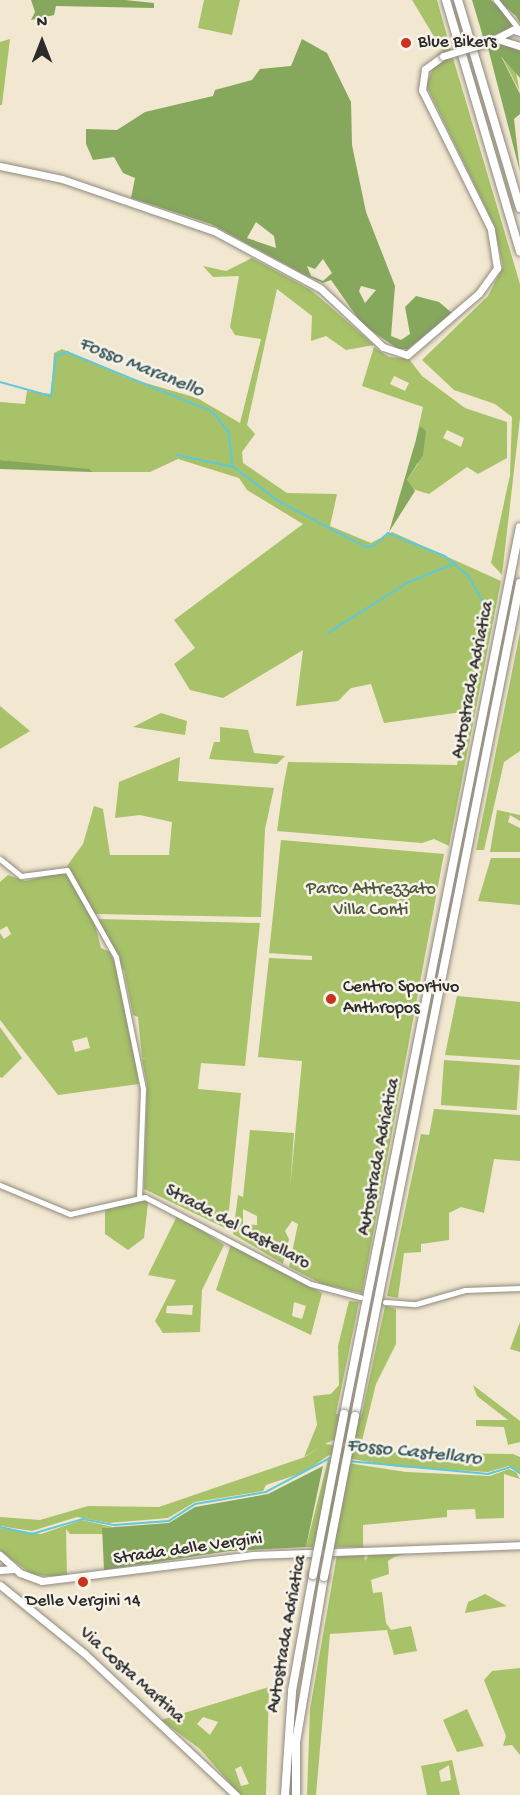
<!DOCTYPE html>
<html>
<head>
<meta charset="utf-8">
<style>
  body { margin:0 }
  #map { position:relative; width:520px; height:1795px; overflow:hidden; background:#f2e7d0; font-family:"Gochi Hand",sans-serif }
  div>[style] { position:absolute }
  [style*='--x'] { left:calc(var(--x)*1px); top:calc(var(--y)*1px); width:calc(var(--w)*1px); rotate:calc(var(--a)*1deg) }
  .green>* { inset:0; background:#a7c268; transform-origin:0 0 }
  .forest>* { inset:0; background:#85a85c }
  .stream>* { height:1.5px; margin:-0.75px; padding:0 0.75px; transform-origin:0.75px; border-radius:0.75px; background:#5fc8db }
  .roads { filter:drop-shadow(0 0 2px #8e897e) drop-shadow(0 0 2px #8e897e) }
  .minor>* { height:5px; margin:-2.5px; padding:0 2.5px; transform-origin:2.5px; border-radius:2.5px; background:#fff }
  .major>* { height:7px; margin:-3.5px; padding:0 3.5px; transform-origin:3.5px; border-radius:3.5px; background:#fff }
  .highway>* { height:8px; margin:-4px; padding:0 4px; transform-origin:4px; border-radius:4px; background:#fff }
  .bridges { filter:drop-shadow(0 0 2px #8e897e) drop-shadow(0 0 2px #8e897e) }
  .major-bridge>* { height:7px; margin:-3.5px; padding:0 3.5px; transform-origin:3.5px; border-radius:3.5px; background:#fff }
  .highway-bridge>* { height:8px; margin:-4px; padding:0 4px; transform-origin:4px; border-radius:4px; background:#fff }
  .dots>* { width:16px; height:16px; translate:-50% -50%; box-sizing:border-box; border:3px solid #f7f3e8; border-radius:50% }
  span { translate:-50% -50%; white-space:nowrap; text-align:center; line-height:1.15; -webkit-text-stroke:5px #f7f3e8; paint-order:stroke }
  .poi-label { font-size:18px; color:#2b2b2b }
  .left { translate:0 -50%; text-align:left }
  .street-label { font-size:18px; color:#2b2b2b }
  .park-label { font-size:18px; color:#50583d }
  .water-label { font-size:20px; color:#3b5a60; font-style:italic }
  .north { position:absolute; left:12px; top:12px; width:60px; height:60px; -webkit-text-stroke:4px #f7f3e8; paint-order:stroke; rotate:0deg; font-size:16px; font-weight:700; line-height:24px; text-align:center; color:#2b2b2b }
  .north::after { content:''; display:block; margin:auto; width:21px; height:27px; background:#2b2b2b; clip-path:polygon(50% 0,100% 100%,50% 72%,0 100%) }
</style>
</head>
<body>
<div id="map">
  <div class="green">
    <i style="clip-path:polygon(204px 0,240px 0,232px 35px,198px 28px)"></i>
    <i style="clip-path:polygon(412px 0,437px 0,451px 50px,444px 53px)"></i>
    <i style="clip-path:polygon(10px 39px,2px 105px,0 105px,0 42px)"></i>
    <i style="clip-path:polygon(501px 55px,515px 66px,520px 94px,519px 90px)"></i>
    <i style="clip-path:polygon(453px 58px,520px 284px,520px 418px,502px 575px,491px 563px,510px 475px,512px 417px,495px 404px,454px 390px,422px 360px,488px 296px,503px 266px,494px 225px,426px 85px,435px 64px)"></i>
    <i style="clip-path:polygon(252px 258px,311px 290px,374px 345px,346px 350px,326px 336px,311px 341px,312px 316px,277px 289px,247px 425px,255px 434px,242px 452px,243px 463px,287px 493px,337px 494px,330px 526px,371px 543px,392px 532px,501px 581px,449px 846px,434px 839px,422px 843px,277px 831px,283px 788px,288px 762px,457px 765px,472px 682px,467px 682px,462px 712px,384px 723px,371px 684px,351px 688px,338px 701px,296px 706px,303px 650px,223px 698px,190px 690px,174px 664px,195px 648px,174px 620px,303px 524px,247px 490px,239px 478px,178px 459px,150px 472px,92px 472px,0 460px,0 402px,25px 404px,27px 391px,51px 394px,54px 353px,62px 349px,125px 377px,197px 398px,240px 423px,261px 339px,235px 335px,230px 327px,239px 276px,213px 277px,203px 266px,226px 271px)"></i>
    <i style="clip-path:polygon(evenodd,374px 347px,389px 357px,409px 359px,422px 376px,465px 408px,507px 422px,507px 458px,478px 474px,467px 467px,429px 494px,409px 488px,407px 480px,418px 464px,416px 439px,423px 407px,362px 386px,374px 347px,394px 376px,409px 383px,405px 391px,390px 384px,394px 376px,374px 347px,447px 430px,464px 438px,461px 447px,443px 438px,447px 430px)"></i>
    <i style="clip-path:polygon(520px 632px,520px 751px,504px 762px,484px 850px,476px 850px)"></i>
    <i style="clip-path:polygon(0 706px,30px 731px,0 749px)"></i>
    <i style="clip-path:polygon(161px 713px,187px 721px,185px 735px,133px 727px)"></i>
    <i style="clip-path:polygon(220px 727px,248px 730px,254px 753px,285px 756px,277px 764px,209px 759px,214px 742px,220px 742px)"></i>
    <i style="clip-path:polygon(180px 757px,178px 781px,274px 788px,265px 829px,261px 917px,95px 914px,67px 866px,83px 844px,94px 806px,103px 809px,110px 855px,169px 855px,172px 822px,140px 815px,115px 818px,119px 782px)"></i>
    <i style="clip-path:polygon(497px 810px,520px 815px,520px 821px,510px 815px,508px 822px,520px 828px,520px 852px,490px 852px)"></i>
    <i style="clip-path:polygon(evenodd,281px 840px,444px 854px,362px 1293px,322px 1284px,289px 1267px,298px 1224px,292px 1221px,285px 1231px,289px 1239px,283px 1264px,233px 1234px,238px 1195px,243px 1197px,250px 1130px,294px 1133px,290px 1189px,302px 1061px,258px 1057px,269px 958px,312px 960px,312px 956px,269px 953px,281px 840px,243px 1209px,257px 1216px,257px 1225px,243px 1224px,243px 1209px)"></i>
    <i style="clip-path:polygon(491px 858px,520px 858px,520px 905px,478px 901px)"></i>
    <i style="clip-path:polygon(evenodd,58px 873px,67px 875px,95px 925px,101px 948px,110px 952px,121px 979px,139px 1084px,58px 1095px,0 1020px,0 933px,4px 939px,11px 934px,7px 926px,0 930px,0 882px,8px 875px,25px 881px,58px 873px,87px 1037px,90px 1048px,75px 1052px,72px 1041px,87px 1037px)"></i>
    <i style="clip-path:polygon(98px 919px,260px 923px,245px 1066px,201px 1063px,198px 1089px,241px 1093px,227px 1229px,144px 1189px,147px 1085px,142px 1059px,146px 1059px,142px 1058px,138px 1017px,133px 1015px,124px 971px)"></i>
    <i style="clip-path:polygon(457px 996px,520px 1002px,520px 1060px,445px 1055px)"></i>
    <i style="clip-path:polygon(0 1027px,22px 1058px,2px 1078px,0 1077px)"></i>
    <i style="left:444px;top:1060px;width:76px;height:45px;rotate:4deg"></i>
    <i style="clip-path:polygon(434px 1109px,520px 1115px,520px 1161px,494px 1159px,484px 1213px,461px 1207px,449px 1213px,449px 1240px,421px 1244px,421px 1252px,404px 1253px,398px 1298px,387px 1296px,421px 1134px,429px 1135px)"></i>
    <i style="clip-path:polygon(143px 1199px,148px 1203px,144px 1238px,128px 1250px,105px 1234px,105px 1210px)"></i>
    <i style="clip-path:polygon(evenodd,178px 1214px,224px 1245px,202px 1290px,200px 1332px,163px 1333px,155px 1321px,176px 1280px,148px 1275px,178px 1214px,193px 1305px,192px 1315px,166px 1313px,167px 1306px,193px 1305px)"></i>
    <i style="clip-path:polygon(evenodd,231px 1244px,322px 1293px,311px 1335px,216px 1290px,231px 1244px,294px 1302px,306px 1306px,302px 1319px,292px 1316px,294px 1302px)"></i>
    <i style="clip-path:polygon(349px 1301px,359px 1302px,336px 1414px,361px 1418px,385px 1306px,396px 1309px,396px 1344px,376px 1384px,361px 1445px,333px 1440px,325px 1444px,382px 1452px,513px 1454px,520px 1457px,520px 1472px,509px 1466px,488px 1472px,398px 1467px,329px 1455px,305px 1472px,266px 1485px,263px 1491px,195px 1502px,168px 1518px,109px 1523px,77px 1517px,32px 1531px,0 1526px,0 1517px,40px 1520px,88px 1506px,159px 1507px,305px 1457px,320px 1447px,304px 1457px,317px 1425px,313px 1396px,331px 1394px,339px 1385px,338px 1346px)"></i>
    <i style="clip-path:polygon(520px 1322px,520px 1352px,510px 1349px)"></i>
    <i style="clip-path:polygon(473px 1385px,520px 1421px,520px 1442px,508px 1445px,504px 1427px,476px 1426px,476px 1420px,508px 1420px,477px 1396px)"></i>
    <i style="clip-path:polygon(328px 1460px,406px 1472px,490px 1476px,509px 1469px,516px 1472px,520px 1479px,504px 1474px,504px 1518px,476px 1519px,475px 1509px,447px 1510px,447px 1517px,363px 1525px,363px 1547px,306px 1547px)"></i>
    <i style="clip-path:polygon(82px 1520px,113px 1527px,103px 1528px,103px 1534px,70px 1534px,66px 1529px,67px 1577px,33px 1575px,0 1551px,0 1528px,41px 1534px)"></i>
    <i style="clip-path:polygon(422px 1549px,394px 1557px,388px 1561px,389px 1574px,371px 1580px,373px 1593px,382px 1592px,386px 1623px,391px 1630px,411px 1626px,417px 1651px,394px 1655px,387px 1630px,330px 1634px,316px 1795px,307px 1795px,310px 1709px,337px 1555px,364px 1555px,365px 1561px,369px 1555px)"></i>
    <i style="clip-path:polygon(485px 1594px,507px 1606px,465px 1613px,468px 1602px)"></i>
    <i style="clip-path:polygon(520px 1668px,520px 1755px,512px 1745px,503px 1746px,506px 1736px,484px 1680px,492px 1671px)"></i>
    <i style="clip-path:polygon(evenodd,269px 1687px,266px 1795px,240px 1795px,200px 1749px,161px 1720px,269px 1687px,203px 1717px,218px 1722px,210px 1735px,197px 1724px,203px 1717px,269px 1687px,241px 1766px,249px 1784px,241px 1786px,235px 1769px,241px 1766px)"></i>
    <i style="clip-path:polygon(467px 1709px,484px 1746px,457px 1752px,443px 1720px)"></i>
    <i style="clip-path:polygon(evenodd,452px 1760px,460px 1795px,427px 1795px,421px 1766px,452px 1760px,449px 1765px,451px 1780px,441px 1782px,439px 1771px,449px 1765px)"></i>
  </div>
  <div class="forest">
    <i style="clip-path:polygon(31px 0,125px 0,154px 3px,154px 8px,56px 6px,54px 15px,31px 20px,35px 12px)"></i>
    <i style="clip-path:polygon(472px 0,491px 0,512px 21px,511px 27px,484px 40px)"></i>
    <i style="clip-path:polygon(498px 0,520px 0,520px 23px,516px 16px)"></i>
    <i style="clip-path:polygon(evenodd,302px 39px,327px 53px,351px 102px,352px 145px,366px 212px,395px 286px,391px 336px,401px 340px,410px 334px,405px 307px,416px 296px,439px 302px,452px 313px,408px 349px,398px 349px,362px 324px,331px 280px,323px 283px,307px 276px,211px 224px,131px 198px,135px 178px,123px 173px,114px 157px,93px 160px,86px 144px,86px 129px,117px 130px,145px 112px,213px 96px,215px 90px,252px 80px,260px 69px,291px 66px,302px 39px,256px 222px,274px 236px,276px 248px,247px 238px,256px 222px,302px 39px,323px 259px,332px 273px,323px 281px,311px 276px,307px 266px,315px 269px,323px 259px,302px 39px,361px 286px,376px 290px,365px 303px,359px 291px,361px 286px)"></i>
    <i style="clip-path:polygon(501px 43px,520px 51px,520px 78px,501px 56px,520px 94px,520px 114px,514px 119px,520px 172px,488px 48px)"></i>
    <i style="clip-path:polygon(420px 426px,426px 431px,423px 455px,407px 480px,415px 491px,389px 532px)"></i>
    <i style="clip-path:polygon(0 460px,89px 469px,92px 472px,0 469px)"></i>
    <i style="clip-path:polygon(323px 1466px,306px 1547px,230px 1551px,104px 1570px,102px 1528px,169px 1523px,195px 1507px,268px 1494px)"></i>
  </div>
  <div class="stream">
    <i style="--x:0;--y:382;--w:53;--a:15.4"></i>
    <i style="--x:51;--y:396;--w:40;--a:-82.9"></i>
    <i style="--x:56;--y:356;--w:12;--a:-20"></i>
    <i style="--x:67;--y:352;--w:158;--a:22.3"></i>
    <i style="--x:213;--y:412;--w:26;--a:51"></i>
    <i style="--x:229;--y:432;--w:34;--a:83"></i>
    <i style="--x:177;--y:455;--w:58;--a:11.9"></i>
    <i style="--x:234;--y:467;--w:58;--a:37.3"></i>
    <i style="--x:280;--y:502;--w:97;--a:27.6"></i>
    <i style="--x:366;--y:547;--w:8;--a:-7"></i>
    <i style="--x:374;--y:546;--w:19;--a:-43"></i>
    <i style="--x:388;--y:533;--w:61;--a:22"></i>
    <i style="--x:445;--y:556;--w:30;--a:40"></i>
    <i style="--x:468;--y:575;--w:40;--a:60.3"></i>
    <i style="--x:328;--y:633;--w:93;--a:-32.3"></i>
    <i style="--x:407;--y:583;--w:52;--a:-22.6"></i>
    <i style="--x:348;--y:1461;--w:141;--a:5.3"></i>
    <i style="--x:488;--y:1474;--w:24;--a:-17"></i>
    <i style="--x:511;--y:1467;--w:11;--a:34"></i>
    <i style="--x:0;--y:1527;--w:33;--a:12"></i>
    <i style="--x:32;--y:1534;--w:53;--a:-16.4"></i>
    <i style="--x:83;--y:1519;--w:33;--a:11"></i>
    <i style="--x:115;--y:1525;--w:54;--a:-4.2"></i>
    <i style="--x:169;--y:1521;--w:31;--a:-33"></i>
    <i style="--x:195;--y:1504;--w:72;--a:-9.6"></i>
    <i style="--x:266;--y:1492;--w:75;--a:-27.9"></i>
  </div>
  <div class="roads">
    <div class="minor">
      <i style="--x:496;--y:0;--w:39;--a:52"></i>
      <i style="--x:0;--y:859;--w:27;--a:39"></i>
      <i style="--x:21;--y:876;--w:46;--a:-7.4"></i>
      <i style="--x:67;--y:870;--w:100;--a:60.6"></i>
      <i style="--x:116;--y:957;--w:135;--a:78.4"></i>
      <i style="--x:143;--y:1089;--w:107;--a:92.1"></i>
      <i style="--x:0;--y:1185;--w:76;--a:22.5"></i>
      <i style="--x:70;--y:1214;--w:77;--a:-12.8"></i>
      <i style="--x:145;--y:1197;--w:187;--a:27.7"></i>
      <i style="--x:311;--y:1284;--w:51;--a:14.9"></i>
      <i style="--x:385;--y:1302;--w:31;--a:4"></i>
      <i style="--x:416;--y:1304;--w:51;--a:-15.9"></i>
      <i style="--x:465;--y:1290;--w:55;--a:-2.1"></i>
    </div>
    <div class="major">
      <i style="--x:500;--y:40;--w:21;--a:17"></i>
      <i style="--x:489;--y:42;--w:27;--a:-27"></i>
      <i style="--x:513;--y:30;--w:7;--a:16"></i>
      <i style="--x:0;--y:166;--w:63;--a:11.8"></i>
      <i style="--x:62;--y:179;--w:161;--a:18.9"></i>
      <i style="--x:214;--y:231;--w:120;--a:28.3"></i>
      <i style="--x:320;--y:288;--w:86;--a:43.1"></i>
      <i style="--x:383;--y:347;--w:25;--a:18"></i>
      <i style="--x:407;--y:355;--w:95;--a:-40.7"></i>
      <i style="--x:479;--y:293;--w:31;--a:-54"></i>
      <i style="--x:497;--y:268;--w:39;--a:-99"></i>
      <i style="--x:491;--y:229;--w:155;--a:-116.4"></i>
      <i style="--x:422;--y:90;--w:21;--a:-82"></i>
      <i style="--x:425;--y:69;--w:22;--a:-36"></i>
      <i style="--x:0;--y:1555;--w:27;--a:42"></i>
      <i style="--x:20;--y:1573;--w:23;--a:20"></i>
      <i style="--x:42;--y:1581;--w:213;--a:-7"></i>
      <i style="--x:253;--y:1555;--w:267;--a:-2.1"></i>
      <i style="--x:0;--y:1570;--w:14;--a:-4"></i>
      <i style="--x:0;--y:1585;--w:108;--a:39"></i>
      <i style="--x:84;--y:1653;--w:208;--a:43.1"></i>
    </div>
    <div class="highway">
      <i style="--x:446;--y:0;--w:262;--a:73.6"></i>
      <i style="--x:458;--y:0;--w:217;--a:73.4"></i>
      <i style="--x:344;--y:1414;--w:904;--a:-78.78"></i>
      <i style="--x:355;--y:1416;--w:849;--a:-78.8"></i>
      <i style="--x:285;--y:1795;--w:104;--a:-86.1"></i>
      <i style="--x:292;--y:1691;--w:118;--a:-79.7"></i>
      <i style="--x:296;--y:1795;--w:53;--a:-90"></i>
      <i style="--x:296;--y:1742;--w:167;--a:-80.4"></i>
    </div>
  </div>
  <div class="bridges">
    <div class="major-bridge">
      <i style="--x:443;--y:56;--w:48;--a:-16.9"></i>
    </div>
    <div class="highway-bridge">
      <i style="--x:313;--y:1575;--w:164;--a:-79.1"></i>
      <i style="--x:324;--y:1577;--w:164;--a:-79.1"></i>
    </div>
  </div>
  <div class="dots">
    <i style="left:406px;top:43px;background:#c8321e"></i>
    <i style="left:331px;top:999px;background:#c8321e"></i>
    <i style="left:83px;top:1582px;background:#c8321e"></i>
  </div>
  <div class="poi-label">
    <span class="left" style="left:418px;top:43px">Blue Bikers</span>
    <span class="left" style="left:343px;top:999px">Centro Sportivo<br>Anthropos</span>
    <span style="left:83px;top:1602px">Delle Vergini 14</span>
  </div>
  <div class="street-label">
    <span style="left:474px;top:680px;rotate:-79deg">Autostrada Adriatica</span>
    <span style="left:380px;top:1157px;rotate:-79deg">Autostrada Adriatica</span>
    <span style="left:237px;top:1228px;rotate:28deg">Strada del Castellaro</span>
    <span style="left:188px;top:1550px;rotate:-8deg">Strada delle Vergini</span>
    <span style="left:288px;top:1634px;rotate:-80deg">Autostrada Adriatica</span>
    <span style="left:131px;top:1676px;rotate:42deg">Via Costa Martina</span>
  </div>
  <div class="park-label">
    <span style="left:371px;top:901px">Parco Attrezzato<br>Villa Conti</span>
  </div>
  <div class="water-label">
    <span style="left:141px;top:368px;rotate:22deg">Fosso Maranello</span>
    <span style="left:414px;top:1453px;rotate:6deg">Fosso Castellaro</span>
  </div>
  <div class="north">N</div>
</div>
</body>
</html>
